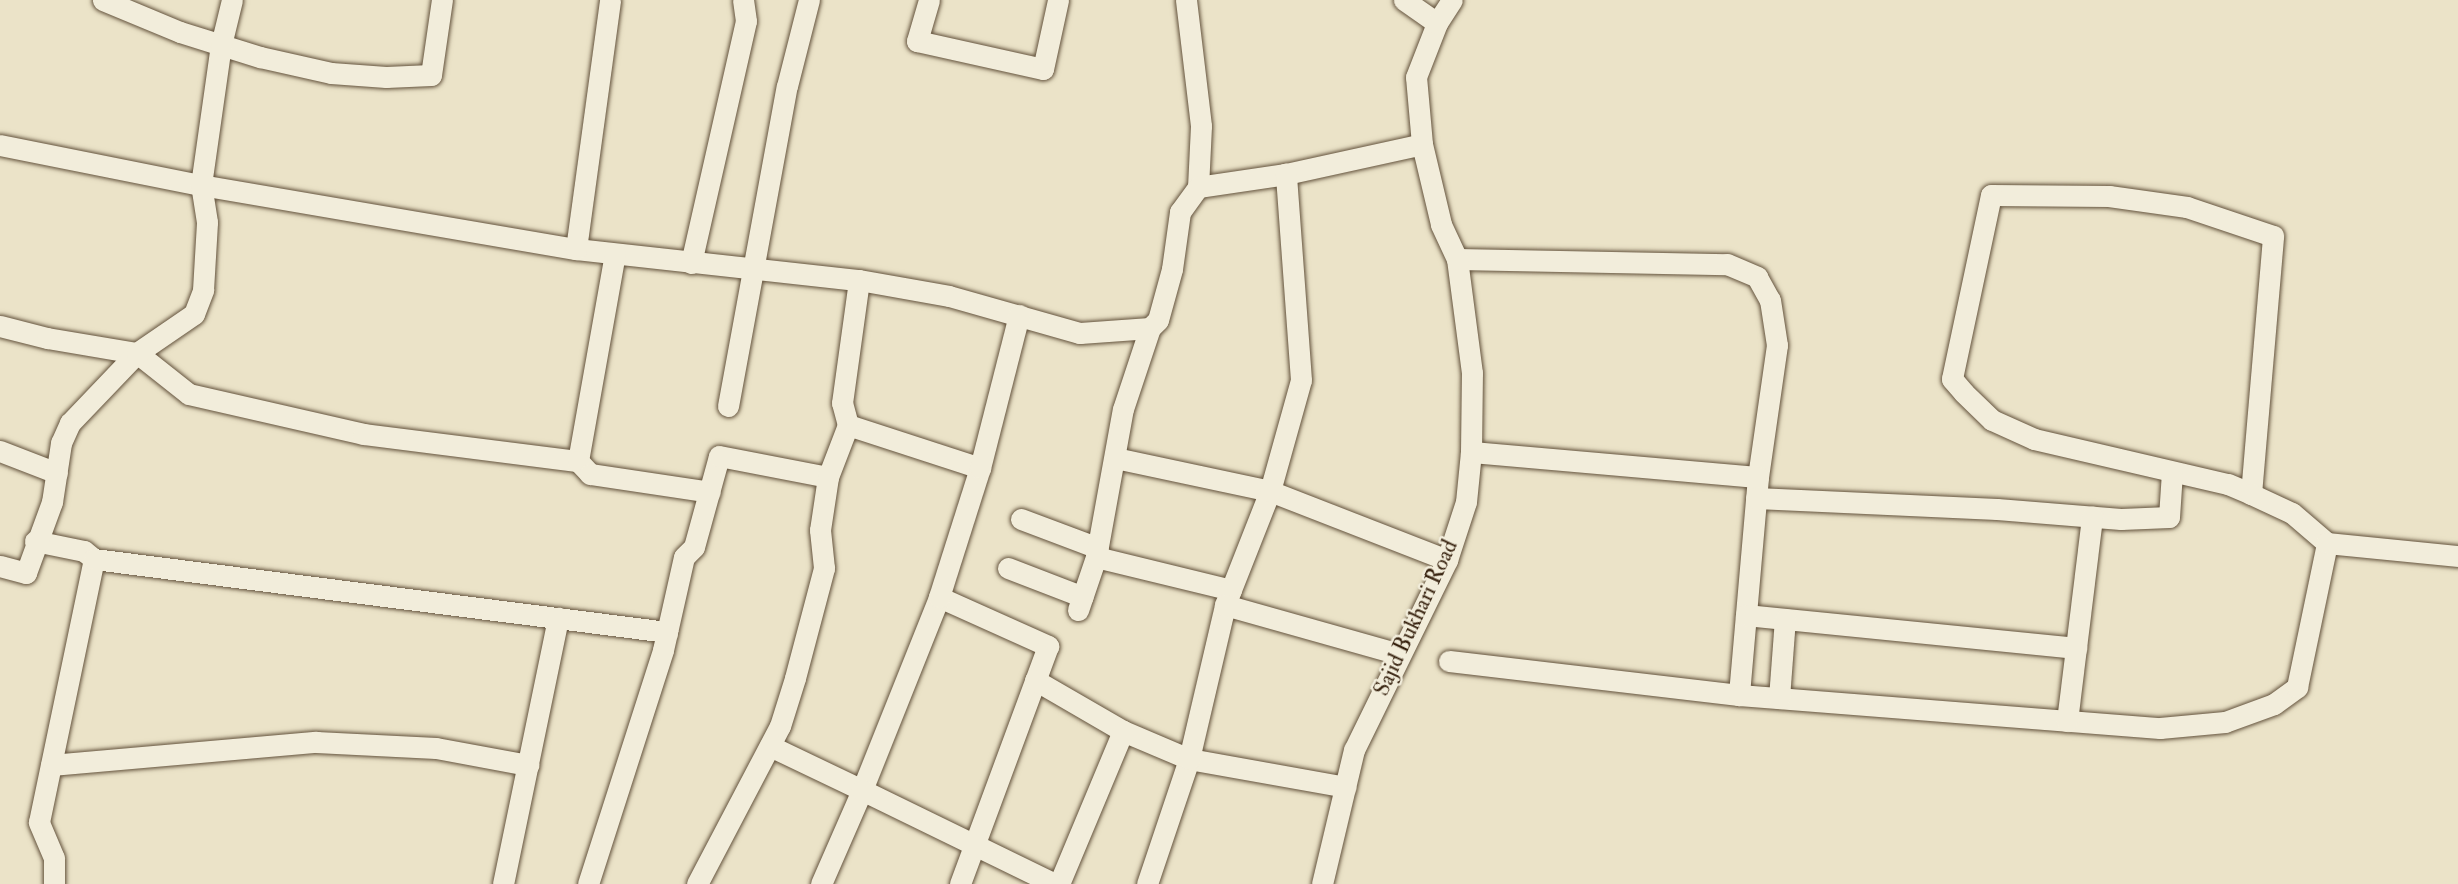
<!DOCTYPE html>
<html>
<head>
<meta charset="utf-8">
<style>
  body { margin:0 }
  #map { position:relative; width:2458px; height:884px; overflow:hidden; background:#ebe3c8; font-family:"IM FELL Double Pica",serif }
  div>[style] { position:absolute }
  [style*='--x'] { left:calc(var(--x)*1px); top:calc(var(--y)*1px); width:calc(var(--w)*1px); rotate:calc(var(--a)*1deg) }
  .roads { filter:drop-shadow(0 0 2px #63523c) drop-shadow(0 0 2px #63523c) }
  .minor>* { height:21px; margin:-10.5px; padding:0 10.5px; transform-origin:10.5px; border-radius:10.5px; background:#f2eddb }
  span { translate:-50% -50%; white-space:nowrap; text-align:center; line-height:1.15; -webkit-text-stroke:5px #f2eddb; paint-order:stroke }
  .street-label { font-size:22px; color:#36210e }
</style>
</head>
<body>
<div id="map">
  <div class="roads">
    <div class="minor">
      <i style="--x:103;--y:0;--w:83;--a:22.6"></i>
      <i style="--x:180;--y:32;--w:84;--a:17.4"></i>
      <i style="--x:260;--y:57;--w:73;--a:12.7"></i>
      <i style="--x:331;--y:73;--w:55;--a:4.2"></i>
      <i style="--x:386;--y:77;--w:45;--a:-2.5"></i>
      <i style="--x:431;--y:75;--w:76;--a:-81.7"></i>
      <i style="--x:929;--y:0;--w:43;--a:106.3"></i>
      <i style="--x:917;--y:41;--w:129;--a:12.5"></i>
      <i style="--x:1043;--y:69;--w:71;--a:-77.7"></i>
      <i style="--x:1186;--y:0;--w:127;--a:83.2"></i>
      <i style="--x:1201;--y:126;--w:61;--a:92.8"></i>
      <i style="--x:1404;--y:0;--w:40;--a:34.9"></i>
      <i style="--x:0;--y:145;--w:205;--a:11.3"></i>
      <i style="--x:201;--y:185;--w:380;--a:9.7"></i>
      <i style="--x:576;--y:249;--w:285;--a:6.3"></i>
      <i style="--x:859;--y:280;--w:91;--a:10.1"></i>
      <i style="--x:949;--y:296;--w:136;--a:15.8"></i>
      <i style="--x:1080;--y:333;--w:70;--a:-4.1"></i>
      <i style="--x:1150;--y:328;--w:11;--a:-45"></i>
      <i style="--x:1158;--y:320;--w:53;--a:-74.6"></i>
      <i style="--x:1172;--y:269;--w:58;--a:-82"></i>
      <i style="--x:1180;--y:212;--w:31;--a:-54"></i>
      <i style="--x:1198;--y:187;--w:89;--a:-8.4"></i>
      <i style="--x:1286;--y:174;--w:139;--a:-12.4"></i>
      <i style="--x:576;--y:249;--w:251;--a:-82.2"></i>
      <i style="--x:1457;--y:259;--w:270;--a:1.1"></i>
      <i style="--x:1727;--y:264;--w:33;--a:23"></i>
      <i style="--x:1757;--y:277;--w:26;--a:61"></i>
      <i style="--x:1770;--y:300;--w:46;--a:81.2"></i>
      <i style="--x:1777;--y:345;--w:133;--a:98.2"></i>
      <i style="--x:1758;--y:477;--w:219;--a:95"></i>
      <i style="--x:691;--y:263;--w:248;--a:-77.2"></i>
      <i style="--x:746;--y:21;--w:21;--a:-98"></i>
      <i style="--x:0;--y:326;--w:49;--a:14.3"></i>
      <i style="--x:47;--y:338;--w:91;--a:9.5"></i>
      <i style="--x:137;--y:353;--w:66;--a:38.3"></i>
      <i style="--x:189;--y:394;--w:179;--a:12.9"></i>
      <i style="--x:363;--y:434;--w:217;--a:7.2"></i>
      <i style="--x:578;--y:461;--w:210;--a:-79.9"></i>
      <i style="--x:728;--y:406;--w:325;--a:-79.6"></i>
      <i style="--x:787;--y:86;--w:89;--a:-75.7"></i>
      <i style="--x:848;--y:425;--w:139;--a:18"></i>
      <i style="--x:0;--y:451;--w:61;--a:21.1"></i>
      <i style="--x:1471;--y:452;--w:288;--a:5"></i>
      <i style="--x:1115;--y:458;--w:158;--a:12"></i>
      <i style="--x:1270;--y:491;--w:190;--a:21.3"></i>
      <i style="--x:578;--y:461;--w:18;--a:47"></i>
      <i style="--x:590;--y:474;--w:121;--a:8.5"></i>
      <i style="--x:2251;--y:494;--w:259;--a:-85.1"></i>
      <i style="--x:2273;--y:236;--w:91;--a:-161.4"></i>
      <i style="--x:2187;--y:207;--w:79;--a:-172"></i>
      <i style="--x:2109;--y:196;--w:118;--a:-179.5"></i>
      <i style="--x:1991;--y:195;--w:188;--a:102"></i>
      <i style="--x:1952;--y:379;--w:18;--a:49"></i>
      <i style="--x:1964;--y:393;--w:39;--a:44"></i>
      <i style="--x:1992;--y:420;--w:46;--a:24.3"></i>
      <i style="--x:2034;--y:439;--w:199;--a:13.1"></i>
      <i style="--x:2228;--y:484;--w:25;--a:23"></i>
      <i style="--x:2251;--y:494;--w:45;--a:24.9"></i>
      <i style="--x:2292;--y:513;--w:46;--a:40.6"></i>
      <i style="--x:1756;--y:498;--w:241;--a:2.6"></i>
      <i style="--x:1997;--y:509;--w:124;--a:4.6"></i>
      <i style="--x:2121;--y:519;--w:48;--a:-2.4"></i>
      <i style="--x:2169;--y:517;--w:45;--a:-86.2"></i>
      <i style="--x:1021;--y:519;--w:82;--a:20.6"></i>
      <i style="--x:35;--y:541;--w:50;--a:11.5"></i>
      <i style="--x:84;--y:551;--w:13;--a:39"></i>
      <i style="--x:1096;--y:557;--w:139;--a:13.7"></i>
      <i style="--x:0;--y:566;--w:27;--a:15"></i>
      <i style="--x:26;--y:573;--w:76;--a:-69.9"></i>
      <i style="--x:52;--y:502;--w:60;--a:-81.3"></i>
      <i style="--x:61;--y:443;--w:22;--a:-66"></i>
      <i style="--x:70;--y:423;--w:97;--a:-46.3"></i>
      <i style="--x:137;--y:353;--w:69;--a:-34.4"></i>
      <i style="--x:194;--y:314;--w:26;--a:-69"></i>
      <i style="--x:203;--y:290;--w:68;--a:-86.6"></i>
      <i style="--x:207;--y:222;--w:37;--a:-99"></i>
      <i style="--x:201;--y:185;--w:141;--a:-81.9"></i>
      <i style="--x:221;--y:45;--w:46;--a:-76.3"></i>
      <i style="--x:1008;--y:568;--w:80;--a:21.1"></i>
      <i style="--x:939;--y:597;--w:120;--a:24.2"></i>
      <i style="--x:1048;--y:646;--w:254;--a:110.3"></i>
      <i style="--x:1225;--y:605;--w:123;--a:-68.5"></i>
      <i style="--x:1270;--y:491;--w:115;--a:-74.4"></i>
      <i style="--x:1301;--y:380;--w:207;--a:-94.2"></i>
      <i style="--x:1078;--y:610;--w:56;--a:-71.2"></i>
      <i style="--x:1096;--y:557;--w:150;--a:-79.7"></i>
      <i style="--x:1123;--y:409;--w:85;--a:-71.6"></i>
      <i style="--x:1746;--y:615;--w:332;--a:5.7"></i>
      <i style="--x:1449;--y:661;--w:292;--a:6.7"></i>
      <i style="--x:1739;--y:695;--w:422;--a:4.5"></i>
      <i style="--x:2160;--y:728;--w:65;--a:-5.3"></i>
      <i style="--x:2225;--y:722;--w:52;--a:-20.2"></i>
      <i style="--x:2274;--y:704;--w:29;--a:-36"></i>
      <i style="--x:2297;--y:687;--w:147;--a:-78.2"></i>
      <i style="--x:2327;--y:543;--w:132;--a:5.7"></i>
      <i style="--x:1035;--y:680;--w:102;--a:30.1"></i>
      <i style="--x:1123;--y:731;--w:72;--a:23"></i>
      <i style="--x:1189;--y:759;--w:159;--a:10.1"></i>
      <i style="--x:1779;--y:698;--w:79;--a:-85.7"></i>
      <i style="--x:2067;--y:721;--w:206;--a:-83"></i>
      <i style="--x:770;--y:746;--w:102;--a:25.6"></i>
      <i style="--x:862;--y:790;--w:208;--a:-68.2"></i>
      <i style="--x:939;--y:597;--w:135;--a:-72.4"></i>
      <i style="--x:980;--y:468;--w:158;--a:-75.7"></i>
      <i style="--x:51;--y:765;--w:266;--a:-5"></i>
      <i style="--x:316;--y:742;--w:120;--a:2.9"></i>
      <i style="--x:436;--y:748;--w:94;--a:10.5"></i>
      <i style="--x:54;--y:884;--w:26;--a:-90"></i>
      <i style="--x:54;--y:858;--w:39;--a:-113"></i>
      <i style="--x:39;--y:822;--w:269;--a:-78.2"></i>
      <i style="--x:94;--y:559;--w:578;--a:7.26"></i>
      <i style="--x:503;--y:884;--w:272;--a:-78.3"></i>
      <i style="--x:588;--y:884;--w:246;--a:-72.2"></i>
      <i style="--x:663;--y:650;--w:95;--a:-77.3"></i>
      <i style="--x:684;--y:557;--w:14;--a:-45"></i>
      <i style="--x:694;--y:547;--w:94;--a:-74.6"></i>
      <i style="--x:719;--y:456;--w:111;--a:10.9"></i>
      <i style="--x:697;--y:884;--w:178;--a:-62.3"></i>
      <i style="--x:780;--y:726;--w:50;--a:-72.6"></i>
      <i style="--x:795;--y:678;--w:114;--a:-75.2"></i>
      <i style="--x:824;--y:568;--w:38;--a:-96"></i>
      <i style="--x:820;--y:530;--w:54;--a:-81.4"></i>
      <i style="--x:828;--y:477;--w:56;--a:-69"></i>
      <i style="--x:848;--y:425;--w:23;--a:-105"></i>
      <i style="--x:842;--y:403;--w:124;--a:-82.1"></i>
      <i style="--x:821;--y:884;--w:103;--a:-66.4"></i>
      <i style="--x:862;--y:790;--w:215;--a:26"></i>
      <i style="--x:1059;--y:884;--w:166;--a:-67.3"></i>
      <i style="--x:1147;--y:884;--w:132;--a:-71.4"></i>
      <i style="--x:1189;--y:759;--w:158;--a:-76.8"></i>
      <i style="--x:1225;--y:605;--w:181;--a:15.7"></i>
      <i style="--x:1322;--y:884;--w:138;--a:-76.6"></i>
      <i style="--x:1354;--y:750;--w:212;--a:-63.9"></i>
      <i style="--x:1447;--y:560;--w:61;--a:-71.9"></i>
      <i style="--x:1466;--y:502;--w:50;--a:-84.3"></i>
      <i style="--x:1471;--y:452;--w:79;--a:-89.3"></i>
      <i style="--x:1472;--y:373;--w:115;--a:-97.5"></i>
      <i style="--x:1457;--y:259;--w:38;--a:-115"></i>
      <i style="--x:1441;--y:224;--w:82;--a:-103.4"></i>
      <i style="--x:1422;--y:144;--w:67;--a:-95.1"></i>
      <i style="--x:1416;--y:77;--w:58;--a:-68.7"></i>
      <i style="--x:1437;--y:23;--w:27;--a:-57"></i>
    </div>
  </div>
  <div class="street-label">
    <span style="left:1416px;top:618px;rotate:-65deg">Sajid Bukhari Road</span>
  </div>
</div>
</body>
</html>
